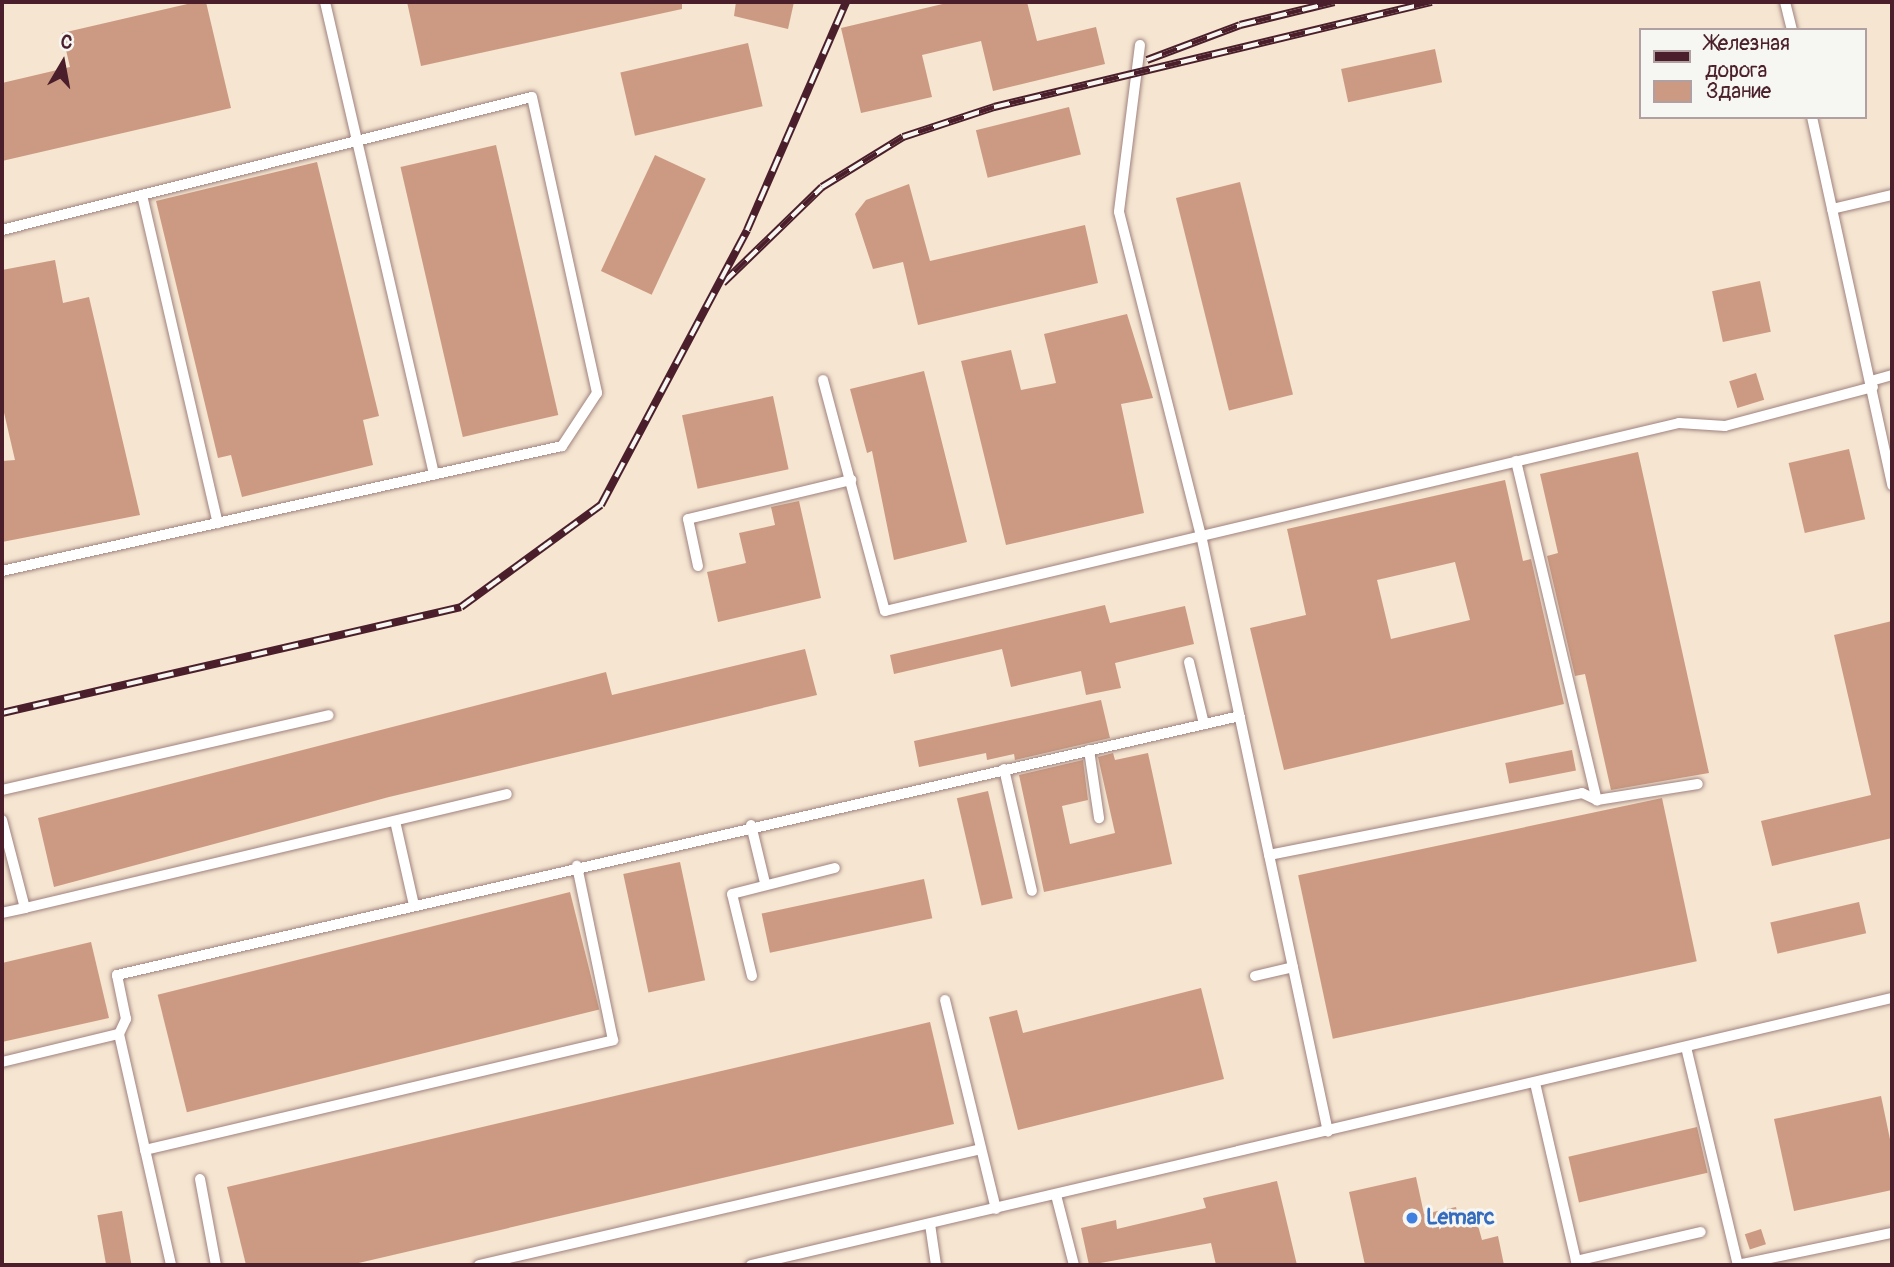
<!DOCTYPE html>
<html>
<head>
<meta charset="utf-8">
<style>
  body { margin:0 }
  #map { position:relative; width:1894px; height:1267px; overflow:hidden; background:#f5e5d1; font-family:Pangolin,sans-serif }
  div>[style] { position:absolute }
  [style*='--x'] { left:calc(var(--x)*1px); top:calc(var(--y)*1px); width:calc(var(--w)*1px); rotate:calc(var(--a)*1deg) }
  .building>* { inset:0; background:#cc9a82; transform-origin:0 0 }
  .roads { filter:drop-shadow(0 0 2px #a0827e) drop-shadow(0 0 2px #a0827e) }
  .lane>* { height:10px; margin:-5px; padding:0 5px; transform-origin:5px; border-radius:5px; background:#fff }
  .rail>* { height:8px; margin-top:-4px; transform-origin:0; background:repeating-linear-gradient(90deg,#f6f6f2 0 16px,#4a1f2b 0 32px); box-sizing:border-box; border-block:2px solid #4a1f2b }
  .dots>* { width:19px; height:19px; translate:-50% -50%; box-sizing:border-box; border:4px solid #f6f6f2; border-radius:50% }
  span { translate:-50% -50%; white-space:nowrap; text-align:center; line-height:1.15; -webkit-text-stroke:6px #f6f6f2; paint-order:stroke }
  .shop-label { font-size:21px; color:#366cbe; font-weight:700 }
  .left { translate:0 -50%; text-align:left }
  .frame { position:absolute; inset:0; border:4px solid #4a1f2b; pointer-events:none }
  .legend { position:absolute; left:1639px; top:28px; width:228px; height:91px; box-sizing:border-box; background:#f6f6f2; border:2px solid #b1a0a2; margin:0; padding:9px 12px; list-style:none; font-size:21px; color:#4a1f2b }
  .legend li { display:flex; align-items:center; gap:14px; height:35px }
  .legend b { width:35px; border:2px solid #b1a0a2 }
  .north { position:absolute; left:28px; top:28px; width:70px; height:70px; -webkit-text-stroke:5px #f6f6f2; paint-order:stroke; rotate:10deg; font-size:19px; font-weight:700; line-height:28px; text-align:center; color:#4a1f2b }
  .north::after { content:''; display:block; margin:auto; width:24px; height:32px; background:#4a1f2b; clip-path:polygon(50% 0,100% 100%,50% 72%,0 100%) }
</style>
</head>
<body>
<div id="map">
  <div class="building">
    <i style="clip-path:polygon(196px 2px,206px 2px,231px 108px,2px 161px,2px 83px,70px 67px,62px 33px)"></i>
    <i style="clip-path:polygon(407px 2px,682px 2px,682px 9px,421px 66px)"></i>
    <i style="clip-path:polygon(736px 2px,794px 2px,788px 29px,734px 16px)"></i>
    <i style="clip-path:polygon(951px 2px,1027px 2px,1037px 41px,1096px 27px,1105px 64px,993px 91px,981px 41px,922px 55px,932px 97px,861px 113px,841px 28px)"></i>
    <i style="left:748px;top:43px;width:65px;height:131px;rotate:77deg"></i>
    <i style="left:1435px;top:49px;width:34px;height:96px;rotate:78deg"></i>
    <i style="left:1069px;top:107px;width:49px;height:96px;rotate:76deg"></i>
    <i style="left:496px;top:145px;width:277px;height:98px;rotate:77deg"></i>
    <i style="left:655px;top:155px;width:56px;height:128px;rotate:25deg"></i>
    <i style="clip-path:polygon(317px 162px,379px 416px,363px 420px,373px 465px,242px 497px,231px 455px,218px 458px,156px 201px)"></i>
    <i style="left:1240px;top:182px;width:219px;height:66px;rotate:76deg"></i>
    <i style="clip-path:polygon(909px 184px,930px 261px,1085px 225px,1098px 283px,918px 325px,903px 262px,873px 269px,855px 214px,866px 200px)"></i>
    <i style="clip-path:polygon(55px 260px,63px 303px,89px 297px,140px 515px,2px 542px,2px 461px,15px 460px,2px 404px,2px 270px)"></i>
    <i style="left:1760px;top:281px;width:52px;height:49px;rotate:78deg"></i>
    <i style="clip-path:polygon(1127px 314px,1153px 398px,1121px 404px,1144px 513px,1006px 545px,961px 361px,1011px 350px,1021px 390px,1056px 383px,1044px 334px)"></i>
    <i style="clip-path:polygon(924px 371px,967px 542px,894px 560px,872px 451px,867px 453px,850px 389px)"></i>
    <i style="left:1756px;top:373px;width:28px;height:28px;rotate:73deg"></i>
    <i style="left:773px;top:396px;width:75px;height:93px;rotate:78deg"></i>
    <i style="left:1849px;top:449px;width:72px;height:62px;rotate:77deg"></i>
    <i style="clip-path:polygon(1638px 452px,1709px 773px,1611px 790px,1585px 674px,1575px 676px,1547px 556px,1558px 553px,1540px 474px)"></i>
    <i style="clip-path:polygon(evenodd,1505px 480px,1523px 561px,1531px 559px,1564px 704px,1284px 770px,1250px 628px,1306px 615px,1287px 529px,1505px 480px,1455px 562px,1470px 620px,1391px 639px,1377px 580px,1455px 562px)"></i>
    <i style="clip-path:polygon(799px 501px,821px 598px,718px 622px,707px 572px,746px 563px,739px 533px,775px 525px,771px 507px)"></i>
    <i style="clip-path:polygon(1105px 605px,1110px 623px,1185px 606px,1194px 644px,1115px 663px,1121px 688px,1086px 695px,1081px 671px,1011px 687px,1002px 649px,894px 674px,890px 655px)"></i>
    <i style="clip-path:polygon(1892px 621px,1892px 838px,1772px 866px,1761px 821px,1871px 795px,1834px 635px)"></i>
    <i style="clip-path:polygon(805px 649px,817px 695px,389px 797px,54px 887px,38px 818px,606px 672px,612px 695px)"></i>
    <i style="clip-path:polygon(1101px 700px,1110px 738px,1015px 760px,1014px 754px,987px 760px,986px 753px,919px 767px,914px 741px)"></i>
    <i style="left:1572px;top:750px;width:21px;height:68px;rotate:79deg"></i>
    <i style="clip-path:polygon(1113px 753px,1115px 760px,1148px 753px,1172px 864px,1044px 892px,1019px 775px,1083px 760px,1088px 800px,1062px 806px,1070px 844px,1115px 833px,1098px 757px)"></i>
    <i style="left:988px;top:791px;width:110px;height:32px;rotate:77deg"></i>
    <i style="left:1662px;top:798px;width:167px;height:372px;rotate:78deg"></i>
    <i style="left:680px;top:862px;width:121px;height:58px;rotate:78deg"></i>
    <i style="left:924px;top:879px;width:40px;height:166px;rotate:78deg"></i>
    <i style="left:570px;top:892px;width:121px;height:425px;rotate:76deg"></i>
    <i style="left:1859px;top:902px;width:32px;height:91px;rotate:77deg"></i>
    <i style="clip-path:polygon(91px 942px,109px 1018px,2px 1042px,2px 963px)"></i>
    <i style="clip-path:polygon(1201px 988px,1224px 1079px,1018px 1130px,989px 1017px,1017px 1010px,1023px 1033px)"></i>
    <i style="clip-path:polygon(930px 1022px,954px 1124px,350px 1265px,246px 1265px,227px 1187px)"></i>
    <i style="clip-path:polygon(1881px 1096px,1892px 1149px,1892px 1190px,1794px 1211px,1774px 1119px)"></i>
    <i style="left:1697px;top:1127px;width:47px;height:132px;rotate:77deg"></i>
    <i style="clip-path:polygon(1416px 1177px,1424px 1214px,1456px 1207px,1460px 1225px,1477px 1222px,1482px 1240px,1498px 1236px,1504px 1265px,1365px 1265px,1349px 1192px)"></i>
    <i style="clip-path:polygon(1277px 1181px,1297px 1265px,1216px 1265px,1211px 1243px,1089px 1265px,1081px 1228px,1116px 1220px,1117px 1229px,1206px 1208px,1203px 1198px)"></i>
    <i style="left:122px;top:1211px;width:55px;height:25px;rotate:80deg"></i>
    <i style="left:1761px;top:1229px;width:16px;height:17px;rotate:72deg"></i>
  </div>
  <div class="roads">
    <div class="lane">
      <i style="--x:325;--y:2;--w:485;--a:77"></i>
      <i style="--x:1785;--y:2;--w:29;--a:76"></i>
      <i style="--x:1140;--y:45;--w:168;--a:97.2"></i>
      <i style="--x:1119;--y:212;--w:333;--a:75.8"></i>
      <i style="--x:1201;--y:535;--w:610;--a:77.99"></i>
      <i style="--x:1812;--y:117;--w:377;--a:77.7"></i>
      <i style="--x:142;--y:195;--w:337;--a:77"></i>
      <i style="--x:1832;--y:209;--w:62;--a:-13.1"></i>
      <i style="--x:2;--y:230;--w:546;--a:-14.09"></i>
      <i style="--x:532;--y:97;--w:303;--a:77.6"></i>
      <i style="--x:597;--y:393;--w:64;--a:123.4"></i>
      <i style="--x:562;--y:446;--w:574;--a:167.42"></i>
      <i style="--x:823;--y:380;--w:239;--a:75"></i>
      <i style="--x:885;--y:611;--w:816;--a:-13.32"></i>
      <i style="--x:1679;--y:423;--w:46;--a:3.7"></i>
      <i style="--x:1725;--y:426;--w:153;--a:-14.8"></i>
      <i style="--x:1871;--y:381;--w:22;--a:-16"></i>
      <i style="--x:1516;--y:461;--w:349;--a:76.6"></i>
      <i style="--x:698;--y:566;--w:48;--a:-102"></i>
      <i style="--x:688;--y:519;--w:168;--a:-13.5"></i>
      <i style="--x:1189;--y:662;--w:64;--a:76.4"></i>
      <i style="--x:1089;--y:750;--w:69;--a:81.6"></i>
      <i style="--x:1004;--y:769;--w:125;--a:77.1"></i>
      <i style="--x:2;--y:790;--w:335;--a:-12.9"></i>
      <i style="--x:2;--y:820;--w:91;--a:75.4"></i>
      <i style="--x:25;--y:908;--w:24;--a:168"></i>
      <i style="--x:395;--y:821;--w:86;--a:77.3"></i>
      <i style="--x:751;--y:825;--w:60;--a:76.4"></i>
      <i style="--x:1269;--y:855;--w:319;--a:-11.2"></i>
      <i style="--x:1582;--y:793;--w:17;--a:25"></i>
      <i style="--x:1597;--y:800;--w:102;--a:-9"></i>
      <i style="--x:25;--y:908;--w:495;--a:-13.3"></i>
      <i style="--x:752;--y:976;--w:84;--a:-103.7"></i>
      <i style="--x:732;--y:894;--w:106;--a:-14.2"></i>
      <i style="--x:1255;--y:976;--w:39;--a:-13"></i>
      <i style="--x:945;--y:1000;--w:215;--a:76.3"></i>
      <i style="--x:119;--y:1034;--w:17;--a:-65"></i>
      <i style="--x:126;--y:1019;--w:45;--a:-101.6"></i>
      <i style="--x:117;--y:975;--w:1152;--a:-12.99"></i>
      <i style="--x:1686;--y:1047;--w:224;--a:76.6"></i>
      <i style="--x:2;--y:1062;--w:120;--a:-13.5"></i>
      <i style="--x:119;--y:1034;--w:237;--a:77.3"></i>
      <i style="--x:1535;--y:1083;--w:183;--a:77"></i>
      <i style="--x:1576;--y:1261;--w:128;--a:-13.1"></i>
      <i style="--x:145;--y:1150;--w:481;--a:-13.2"></i>
      <i style="--x:613;--y:1040;--w:178;--a:-101.7"></i>
      <i style="--x:200;--y:1179;--w:87;--a:79.5"></i>
      <i style="--x:1056;--y:1195;--w:72;--a:75.6"></i>
      <i style="--x:930;--y:1224;--w:41;--a:81.7"></i>
      <i style="--x:479;--y:1265;--w:515;--a:-13.01"></i>
      <i style="--x:751;--y:1265;--w:1172;--a:-13.17"></i>
      <i style="--x:1737;--y:1265;--w:158;--a:-11.7"></i>
    </div>
  </div>
  <div class="rail">
    <i style="--x:1147;--y:60;--w:99;--a:-20.6"></i>
    <i style="--x:1240;--y:25;--w:97;--a:-13.7"></i>
    <i style="--x:723;--y:283;--w:138;--a:-44.1"></i>
    <i style="--x:822;--y:187;--w:95;--a:-31.7"></i>
    <i style="--x:903;--y:137;--w:96;--a:-18.2"></i>
    <i style="--x:994;--y:107;--w:450;--a:-13.5"></i>
    <i style="--x:2;--y:713;--w:471;--a:-13"></i>
    <i style="--x:461;--y:607;--w:173;--a:-36.1"></i>
    <i style="--x:601;--y:505;--w:311;--a:-62"></i>
    <i style="--x:747;--y:230;--w:249;--a:-66.5"></i>
  </div>
  <div class="dots">
    <i style="left:1412px;top:1218px;background:#3f7fe0"></i>
  </div>
  <div class="shop-label">
    <span class="left" style="left:1426px;top:1218px">Lemarc</span>
  </div>
  <div class="frame"></div>
  <ul class="legend">
  <li><b style="height:9px;background:#4a1f2b"></b>Железная дорога</li>
  <li><b style="height:19px;background:#cc9a82"></b>Здание</li>
  </ul>
  <div class="north">С</div>
</div>
</body>
</html>
